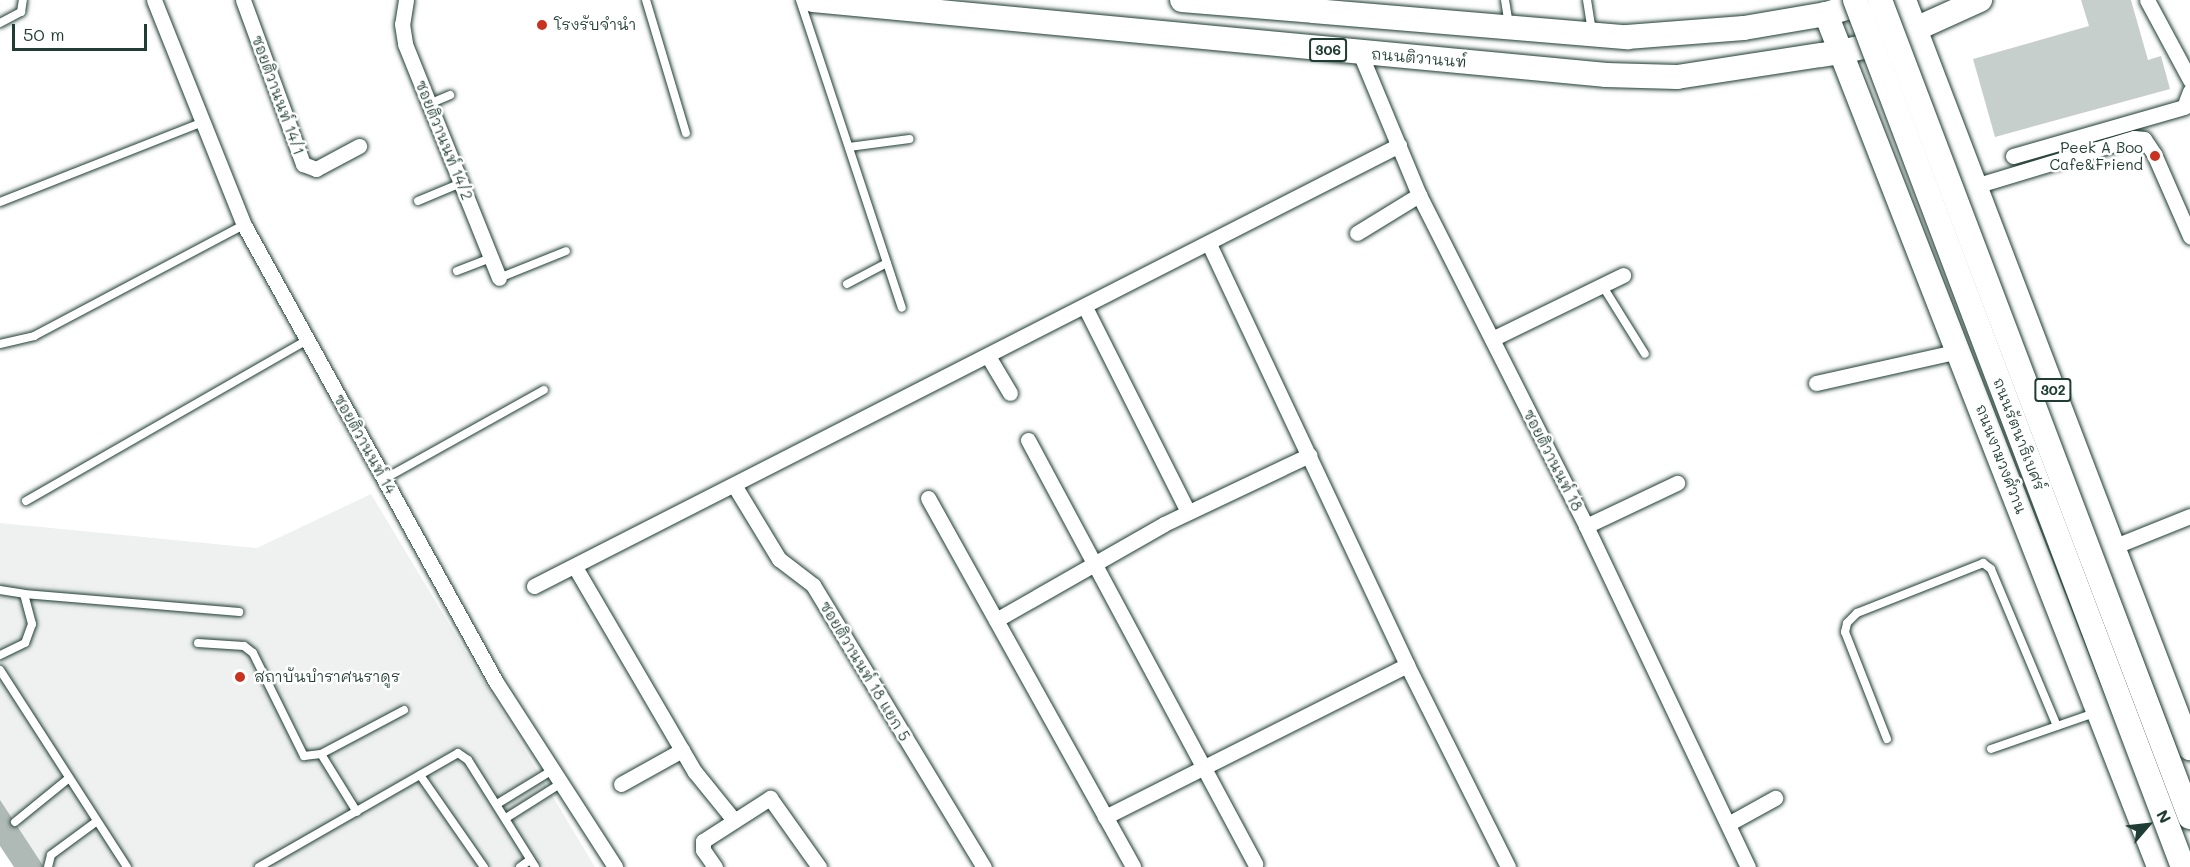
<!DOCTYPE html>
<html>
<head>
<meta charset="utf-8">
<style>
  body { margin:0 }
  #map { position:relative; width:2190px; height:867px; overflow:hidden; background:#fff; font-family:Mali,"Playpen Sans Thai",sans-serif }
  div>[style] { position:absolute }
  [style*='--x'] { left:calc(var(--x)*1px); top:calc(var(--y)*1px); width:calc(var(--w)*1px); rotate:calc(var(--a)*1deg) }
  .built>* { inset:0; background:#eef1f0 }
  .water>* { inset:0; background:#afbab7 }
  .building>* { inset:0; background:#c7cfcc }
  .roads { filter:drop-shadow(0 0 2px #1f3d34) drop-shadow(0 0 2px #1f3d34) }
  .lane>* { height:8px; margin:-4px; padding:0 4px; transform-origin:4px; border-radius:4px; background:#fff }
  .street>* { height:15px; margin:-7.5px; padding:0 7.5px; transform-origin:7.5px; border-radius:7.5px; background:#fff }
  .primary>* { height:24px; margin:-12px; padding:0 12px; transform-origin:12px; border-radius:12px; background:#fff }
  .bridges { filter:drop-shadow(0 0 2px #1f3d34) drop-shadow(0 0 2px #1f3d34) }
  .primary-bridge>* { height:24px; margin:-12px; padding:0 12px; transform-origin:12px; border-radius:12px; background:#fff }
  .dots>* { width:16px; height:16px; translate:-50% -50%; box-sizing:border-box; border:3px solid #fff; border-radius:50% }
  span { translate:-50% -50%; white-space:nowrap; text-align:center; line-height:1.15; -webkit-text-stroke:5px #fff; paint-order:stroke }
  .shield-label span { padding:2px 4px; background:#fff; border:2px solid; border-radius:4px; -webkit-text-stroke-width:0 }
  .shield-label { font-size:14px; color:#1f3d34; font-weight:700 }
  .poi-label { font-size:15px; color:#1f3d34 }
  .left { translate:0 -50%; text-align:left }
  .right { translate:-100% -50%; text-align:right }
  .street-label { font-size:15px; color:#1f3d34 }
  .north { position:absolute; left:2118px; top:795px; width:60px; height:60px; -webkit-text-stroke:4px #fff; paint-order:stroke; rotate:62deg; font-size:16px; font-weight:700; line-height:24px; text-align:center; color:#1f3d34 }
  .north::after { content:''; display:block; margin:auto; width:21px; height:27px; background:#1f3d34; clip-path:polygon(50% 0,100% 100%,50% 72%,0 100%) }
  .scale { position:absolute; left:12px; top:24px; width:135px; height:27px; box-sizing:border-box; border:3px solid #1f3d34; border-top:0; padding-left:8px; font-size:18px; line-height:21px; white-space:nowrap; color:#1f3d34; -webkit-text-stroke:4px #fff; paint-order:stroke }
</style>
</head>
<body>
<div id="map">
  <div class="built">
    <i style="clip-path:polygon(371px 494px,595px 867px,38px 867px,0 805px,0 523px,257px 548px)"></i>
  </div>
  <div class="water">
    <i style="clip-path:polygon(0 800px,44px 867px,14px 867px,0 846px)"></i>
  </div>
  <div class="building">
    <i style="clip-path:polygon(2081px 0,2131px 0,2148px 60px,2161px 56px,2170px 89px,1995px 137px,1973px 59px,2089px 26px)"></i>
  </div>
  <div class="roads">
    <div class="lane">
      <i style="--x:646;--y:0;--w:139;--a:73.3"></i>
      <i style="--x:800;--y:0;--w:324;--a:71.7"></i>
      <i style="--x:1505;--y:0;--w:24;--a:81"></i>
      <i style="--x:1587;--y:0;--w:31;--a:81"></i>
      <i style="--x:0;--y:23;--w:24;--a:-28"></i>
      <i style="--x:21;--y:12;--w:12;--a:-81"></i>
      <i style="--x:429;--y:104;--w:23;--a:-23"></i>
      <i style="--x:849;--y:147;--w:61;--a:-7.6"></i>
      <i style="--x:418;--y:201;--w:47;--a:-22.7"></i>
      <i style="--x:0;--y:202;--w:218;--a:-21.5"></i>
      <i style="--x:457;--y:271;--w:36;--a:-21"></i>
      <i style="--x:499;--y:278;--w:72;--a:-21.9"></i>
      <i style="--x:847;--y:284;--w:45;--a:-27.7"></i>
      <i style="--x:1602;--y:285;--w:81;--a:58.1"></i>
      <i style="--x:0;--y:344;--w:35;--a:-13"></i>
      <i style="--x:34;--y:336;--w:238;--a:-27.9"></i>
      <i style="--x:384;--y:479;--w:183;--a:-29.1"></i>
      <i style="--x:26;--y:501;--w:324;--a:-29.8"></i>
      <i style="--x:0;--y:590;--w:24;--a:9"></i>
      <i style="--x:24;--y:594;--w:31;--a:75"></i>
      <i style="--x:32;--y:624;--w:20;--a:110"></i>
      <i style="--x:25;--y:643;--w:28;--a:154"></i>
      <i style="--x:24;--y:594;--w:216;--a:4.8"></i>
      <i style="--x:198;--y:643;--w:46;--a:3.7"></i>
      <i style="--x:244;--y:646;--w:11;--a:38"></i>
      <i style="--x:253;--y:653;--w:115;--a:63.7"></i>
      <i style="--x:304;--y:756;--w:17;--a:-7"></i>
      <i style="--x:321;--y:754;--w:94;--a:-27.9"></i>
      <i style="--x:0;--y:670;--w:234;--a:57.2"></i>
      <i style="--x:1887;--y:739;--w:115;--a:-111.4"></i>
      <i style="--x:1845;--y:632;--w:9;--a:-77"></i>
      <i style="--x:1847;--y:623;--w:14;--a:-45"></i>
      <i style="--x:1857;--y:613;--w:136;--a:-21.6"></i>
      <i style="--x:1983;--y:563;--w:10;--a:37"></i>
      <i style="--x:1991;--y:569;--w:170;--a:67.2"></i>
      <i style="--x:1991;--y:749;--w:112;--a:-19.2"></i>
      <i style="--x:321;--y:754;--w:68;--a:58.2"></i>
      <i style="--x:420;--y:775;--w:112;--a:55.2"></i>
      <i style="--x:497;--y:804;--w:63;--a:-31.4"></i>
      <i style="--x:506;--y:818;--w:64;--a:-32.2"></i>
      <i style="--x:15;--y:822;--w:68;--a:-39.1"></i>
      <i style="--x:48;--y:867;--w:12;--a:-76"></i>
      <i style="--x:51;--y:855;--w:56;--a:-36.3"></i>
      <i style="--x:259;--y:867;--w:229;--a:-29.8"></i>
      <i style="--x:458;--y:753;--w:12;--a:35"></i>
      <i style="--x:468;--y:760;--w:126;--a:57.9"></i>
      <i style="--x:520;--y:867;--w:12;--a:-35"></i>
    </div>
    <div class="street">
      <i style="--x:154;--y:0;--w:242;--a:68.2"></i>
      <i style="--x:244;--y:225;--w:522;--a:61.13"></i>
      <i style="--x:496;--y:682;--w:220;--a:57.2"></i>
      <i style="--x:243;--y:0;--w:175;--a:69.9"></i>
      <i style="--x:303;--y:164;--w:14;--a:21"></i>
      <i style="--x:316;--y:169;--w:49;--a:-28.1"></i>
      <i style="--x:406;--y:0;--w:24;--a:99"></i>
      <i style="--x:402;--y:24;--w:20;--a:81"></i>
      <i style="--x:405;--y:44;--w:252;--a:68.1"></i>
      <i style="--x:2147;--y:0;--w:91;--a:61.7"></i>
      <i style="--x:1360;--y:53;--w:154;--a:67.4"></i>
      <i style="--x:1419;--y:195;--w:371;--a:63.2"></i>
      <i style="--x:1586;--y:526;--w:378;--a:64.6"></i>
      <i style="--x:2013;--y:156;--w:178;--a:-16"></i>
      <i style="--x:2184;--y:107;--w:17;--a:-69"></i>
      <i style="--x:1975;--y:186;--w:166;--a:-16.8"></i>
      <i style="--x:2134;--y:138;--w:10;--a:6"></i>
      <i style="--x:2144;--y:139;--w:18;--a:56"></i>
      <i style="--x:2154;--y:154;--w:90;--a:66.3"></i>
      <i style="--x:1357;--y:233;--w:73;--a:-31.5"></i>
      <i style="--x:1209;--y:244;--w:465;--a:64.8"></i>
      <i style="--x:1407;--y:665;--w:226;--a:63.4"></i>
      <i style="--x:1085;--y:307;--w:229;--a:63.3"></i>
      <i style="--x:1492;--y:339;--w:146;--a:-26"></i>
      <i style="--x:988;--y:356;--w:43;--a:59.3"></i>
      <i style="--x:1816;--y:383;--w:147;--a:-12.6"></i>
      <i style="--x:1028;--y:440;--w:481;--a:61.8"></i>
      <i style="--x:734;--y:485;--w:87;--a:58.7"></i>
      <i style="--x:779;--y:559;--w:43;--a:37.4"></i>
      <i style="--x:813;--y:585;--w:330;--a:58.8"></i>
      <i style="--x:928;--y:498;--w:422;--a:60.9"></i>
      <i style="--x:1586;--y:526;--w:101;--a:-25.3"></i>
      <i style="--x:2113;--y:547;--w:83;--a:-21.9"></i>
      <i style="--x:575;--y:567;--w:238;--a:59.7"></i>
      <i style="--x:695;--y:772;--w:60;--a:51"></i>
      <i style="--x:534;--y:586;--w:971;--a:-27.01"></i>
      <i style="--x:996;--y:620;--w:193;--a:-29.7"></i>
      <i style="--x:1164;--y:524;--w:161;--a:-25.4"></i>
      <i style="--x:621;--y:784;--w:70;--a:-29.1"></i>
      <i style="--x:1105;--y:817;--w:338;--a:-26.7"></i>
      <i style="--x:1728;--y:824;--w:54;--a:-29"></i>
      <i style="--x:715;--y:867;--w:21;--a:-125"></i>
      <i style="--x:703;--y:850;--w:9;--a:-90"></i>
      <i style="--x:703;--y:841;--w:80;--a:-32.7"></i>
      <i style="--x:770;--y:798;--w:85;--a:54.6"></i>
    </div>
    <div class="primary">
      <i style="--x:813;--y:0;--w:797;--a:5.4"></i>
      <i style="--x:1606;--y:75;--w:71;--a:1.6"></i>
      <i style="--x:1677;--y:77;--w:166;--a:-8.7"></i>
      <i style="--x:1841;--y:52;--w:49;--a:-12.9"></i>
      <i style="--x:1889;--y:41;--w:100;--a:-24.3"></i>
      <i style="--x:1182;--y:0;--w:447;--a:4.8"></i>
      <i style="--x:1627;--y:37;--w:117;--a:-4.4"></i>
      <i style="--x:1744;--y:28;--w:83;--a:-9.7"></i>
      <i style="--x:1826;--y:14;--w:50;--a:-16.3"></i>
      <i style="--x:1904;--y:0;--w:801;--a:69.08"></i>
      <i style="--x:1826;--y:14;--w:916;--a:68.67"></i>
    </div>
  </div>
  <div class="bridges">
    <div class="primary-bridge">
      <i style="--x:1855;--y:0;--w:927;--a:69.28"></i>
      <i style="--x:1880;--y:0;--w:874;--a:69.22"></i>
    </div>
  </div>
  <div class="dots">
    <i style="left:542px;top:25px;background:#c8321e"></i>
    <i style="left:2155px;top:156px;background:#c8321e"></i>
    <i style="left:240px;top:677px;background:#c8321e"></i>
  </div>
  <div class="shield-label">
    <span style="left:1328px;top:50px">306</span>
    <span style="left:2053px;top:390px">302</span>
  </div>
  <div class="poi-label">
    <span class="left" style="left:554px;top:25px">โรงรับจำนำ</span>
    <span class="right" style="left:2143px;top:156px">Peek A Boo<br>Cafe&amp;Friend</span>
    <span class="left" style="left:254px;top:677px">สถาบันบำราศนราดูร</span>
  </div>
  <div class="street-label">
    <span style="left:1419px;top:58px;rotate:5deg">ถนนติวานนท์</span>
    <span style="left:278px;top:95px;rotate:70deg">ซอยติวานนท์ 14/1</span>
    <span style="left:444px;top:140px;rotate:68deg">ซอยติวานนท์ 14/2</span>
    <span style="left:2019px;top:434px;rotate:69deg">ถนนรัตนาธิเบศร์</span>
    <span style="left:365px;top:444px;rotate:61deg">ซอยติวานนท์ 14</span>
    <span style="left:2001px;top:459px;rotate:69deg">ถนนงามวงศ์วาน</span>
    <span style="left:1553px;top:460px;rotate:63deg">ซอยติวานนท์ 18</span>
    <span style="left:865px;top:671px;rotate:59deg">ซอยติวานนท์ 18 แยก 5</span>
  </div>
  <div class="north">N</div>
  <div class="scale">50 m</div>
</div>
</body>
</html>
